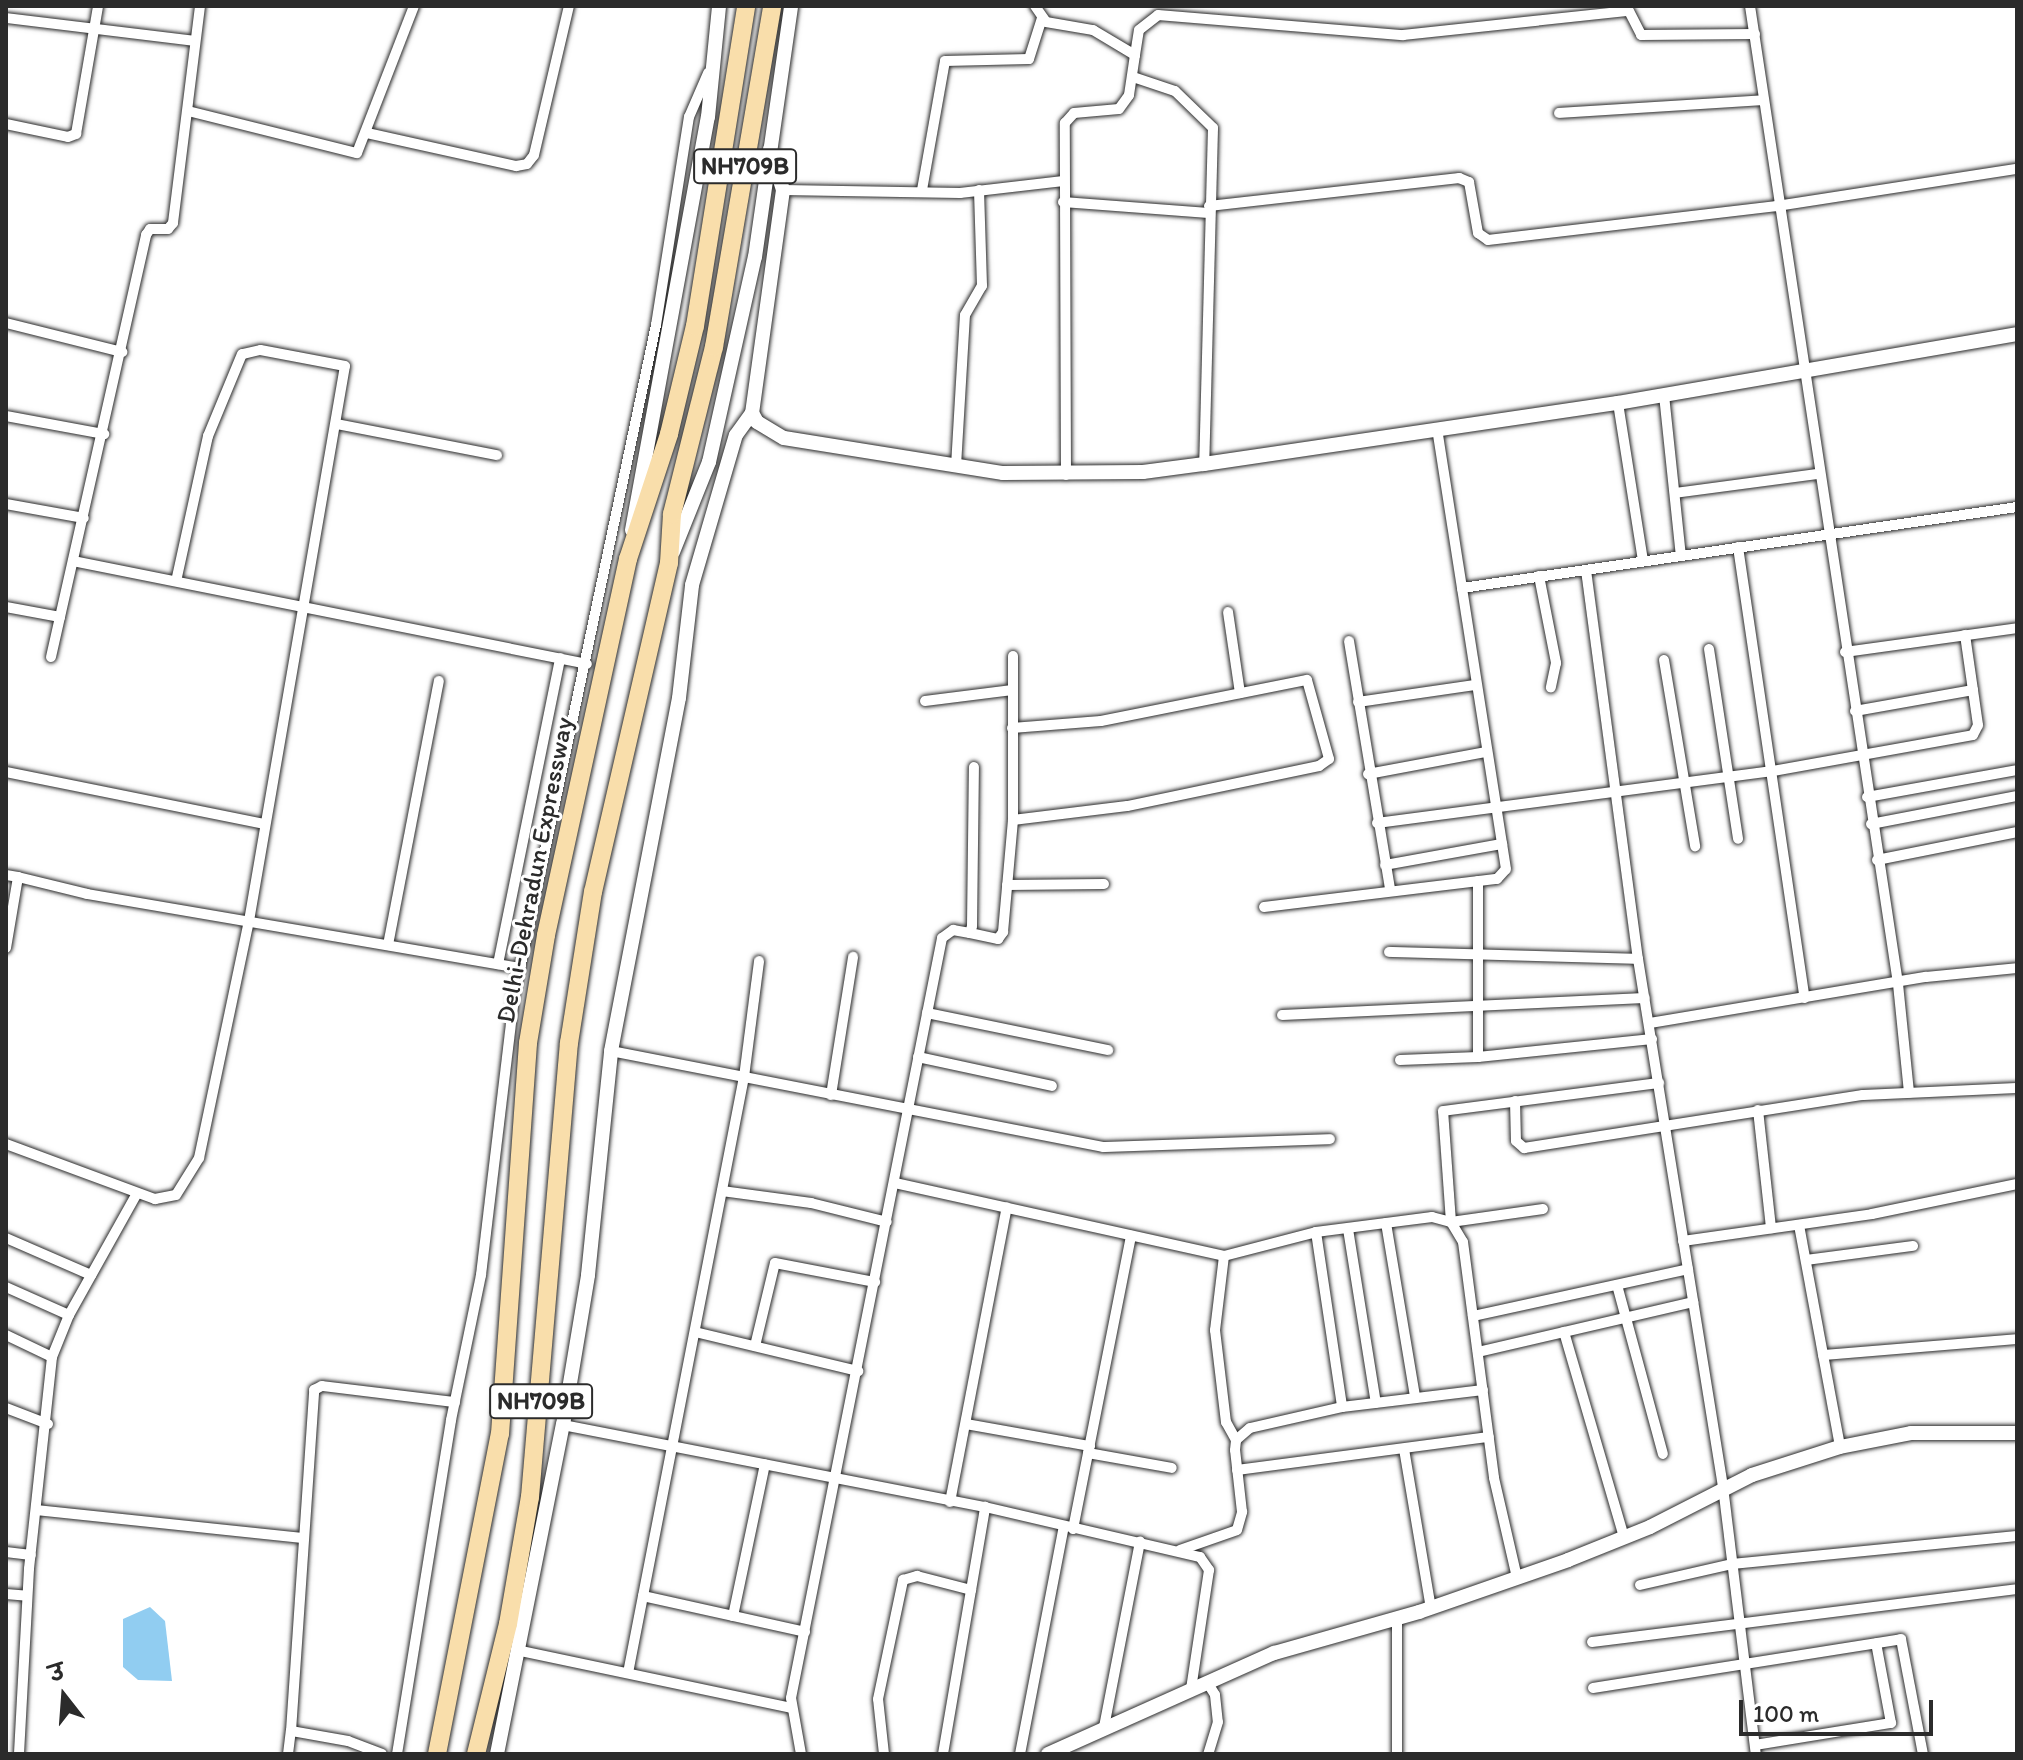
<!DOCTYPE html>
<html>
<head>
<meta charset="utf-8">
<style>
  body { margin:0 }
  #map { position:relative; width:2023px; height:1760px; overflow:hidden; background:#fff; font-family:Itim,"Playpen Sans Deva",sans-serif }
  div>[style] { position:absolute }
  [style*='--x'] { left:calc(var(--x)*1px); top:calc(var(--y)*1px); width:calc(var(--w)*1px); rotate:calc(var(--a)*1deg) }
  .water>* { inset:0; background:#91cdf1 }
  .roads { filter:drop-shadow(0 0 2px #2b2b2b) drop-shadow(0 0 2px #2b2b2b) }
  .street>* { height:10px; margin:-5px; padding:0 5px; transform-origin:5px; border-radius:5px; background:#fff }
  .secondary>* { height:14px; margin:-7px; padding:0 7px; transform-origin:7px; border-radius:7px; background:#fff }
  .highway>* { height:18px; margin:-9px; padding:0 9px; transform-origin:9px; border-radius:9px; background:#f9deab }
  span { translate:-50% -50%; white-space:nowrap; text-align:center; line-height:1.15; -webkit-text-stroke:6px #fff; paint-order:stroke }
  .shield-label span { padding:2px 6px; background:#fff; border:2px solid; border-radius:6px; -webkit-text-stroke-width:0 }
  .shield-label { font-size:24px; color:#2b2b2b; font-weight:700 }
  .street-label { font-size:26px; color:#2b2b2b }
  .frame { position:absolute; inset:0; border:8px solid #2b2b2b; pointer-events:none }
  .north { position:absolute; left:24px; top:1656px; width:80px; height:80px; -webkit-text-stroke:6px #fff; paint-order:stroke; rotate:343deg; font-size:22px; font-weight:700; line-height:32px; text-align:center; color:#2b2b2b }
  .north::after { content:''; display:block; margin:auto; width:28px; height:36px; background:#2b2b2b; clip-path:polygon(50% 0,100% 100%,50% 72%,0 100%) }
  .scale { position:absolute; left:1739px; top:1700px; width:194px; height:36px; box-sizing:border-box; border:4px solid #2b2b2b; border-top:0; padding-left:10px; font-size:24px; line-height:28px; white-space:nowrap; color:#2b2b2b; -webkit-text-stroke:6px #fff; paint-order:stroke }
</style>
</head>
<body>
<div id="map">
  <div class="water">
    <i style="clip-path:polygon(150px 1607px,165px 1621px,172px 1681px,138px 1680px,123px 1667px,123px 1619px)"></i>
  </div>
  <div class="roads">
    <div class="street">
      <i style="--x:1035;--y:6;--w:19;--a:55"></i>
      <i style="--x:1046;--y:22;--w:48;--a:9.7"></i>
      <i style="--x:1093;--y:30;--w:49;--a:30.8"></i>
      <i style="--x:1135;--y:55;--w:25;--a:-81"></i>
      <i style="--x:1139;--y:30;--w:24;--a:-38"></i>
      <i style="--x:1158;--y:15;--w:246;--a:4.7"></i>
      <i style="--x:1403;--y:35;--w:227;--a:-6.1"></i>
      <i style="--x:1629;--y:11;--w:27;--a:63"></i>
      <i style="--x:1641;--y:35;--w:114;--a:-0.5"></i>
      <i style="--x:1750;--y:6;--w:989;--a:81.39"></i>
      <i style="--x:1898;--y:984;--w:109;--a:84.2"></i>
      <i style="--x:6;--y:18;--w:190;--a:6.9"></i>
      <i style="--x:1133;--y:77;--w:44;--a:18.4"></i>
      <i style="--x:1175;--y:91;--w:53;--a:44.2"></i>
      <i style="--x:1213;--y:128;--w:336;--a:91.5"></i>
      <i style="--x:188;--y:111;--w:174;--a:14"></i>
      <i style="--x:357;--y:153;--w:158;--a:-68.8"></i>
      <i style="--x:1559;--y:113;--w:204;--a:-3.6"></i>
      <i style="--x:6;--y:124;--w:63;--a:11.8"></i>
      <i style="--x:68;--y:137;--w:9;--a:-21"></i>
      <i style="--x:76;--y:134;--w:130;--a:-80.2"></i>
      <i style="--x:367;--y:133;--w:153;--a:12.5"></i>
      <i style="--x:516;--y:166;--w:11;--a:-10"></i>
      <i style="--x:527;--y:164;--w:11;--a:-52"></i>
      <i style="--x:534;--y:155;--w:153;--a:-76.8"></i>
      <i style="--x:783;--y:190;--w:177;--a:1"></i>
      <i style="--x:960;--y:193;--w:104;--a:-6.6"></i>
      <i style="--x:922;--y:190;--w:131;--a:-79.9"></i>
      <i style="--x:945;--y:61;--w:84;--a:-1.4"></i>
      <i style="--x:1029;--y:59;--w:43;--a:-72.4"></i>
      <i style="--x:1063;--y:202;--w:146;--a:4.3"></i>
      <i style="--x:1209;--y:206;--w:252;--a:-6.4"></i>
      <i style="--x:1459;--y:178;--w:11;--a:22"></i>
      <i style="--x:1469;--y:182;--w:52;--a:80"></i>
      <i style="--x:1478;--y:233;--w:12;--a:35"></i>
      <i style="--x:1488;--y:240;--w:291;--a:-6.7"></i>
      <i style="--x:1777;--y:206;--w:243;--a:-8.8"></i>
      <i style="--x:6;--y:323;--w:120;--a:14"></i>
      <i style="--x:1664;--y:395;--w:162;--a:84"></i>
      <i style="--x:1618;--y:403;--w:160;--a:81"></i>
      <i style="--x:6;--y:416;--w:100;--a:10.4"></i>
      <i style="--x:337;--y:424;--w:163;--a:11"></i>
      <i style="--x:956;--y:466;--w:151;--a:-86.6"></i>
      <i style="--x:965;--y:315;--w:34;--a:-60"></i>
      <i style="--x:982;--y:286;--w:96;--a:-91.8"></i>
      <i style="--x:1066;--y:475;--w:352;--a:-90.2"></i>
      <i style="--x:1065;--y:123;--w:13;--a:-48"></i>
      <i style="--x:1074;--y:113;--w:45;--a:-5.1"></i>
      <i style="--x:1119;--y:109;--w:17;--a:-54"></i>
      <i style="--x:1129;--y:95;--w:40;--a:-81.5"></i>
      <i style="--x:1675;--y:493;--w:144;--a:-7.6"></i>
      <i style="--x:6;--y:504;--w:79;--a:10.2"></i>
      <i style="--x:1738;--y:547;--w:456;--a:81.6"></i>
      <i style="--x:73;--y:561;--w:524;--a:11.33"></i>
      <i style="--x:1586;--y:570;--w:392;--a:82.4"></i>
      <i style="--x:1638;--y:959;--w:535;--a:80.85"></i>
      <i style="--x:1723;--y:1487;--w:269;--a:83"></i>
      <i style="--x:1539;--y:576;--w:89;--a:78.9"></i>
      <i style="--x:1556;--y:663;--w:25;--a:102"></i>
      <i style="--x:1462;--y:588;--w:561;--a:-8.3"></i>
      <i style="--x:6;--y:607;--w:55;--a:10.5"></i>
      <i style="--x:1228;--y:612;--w:82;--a:81.6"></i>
      <i style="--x:1349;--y:641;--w:252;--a:80.6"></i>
      <i style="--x:1709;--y:649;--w:192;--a:81.3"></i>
      <i style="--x:1845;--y:652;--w:174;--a:-7.9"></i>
      <i style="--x:51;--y:657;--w:433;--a:-77.3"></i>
      <i style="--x:146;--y:235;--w:7;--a:-56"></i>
      <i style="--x:150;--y:229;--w:18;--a:0"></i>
      <i style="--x:168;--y:229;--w:8;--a:-50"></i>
      <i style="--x:173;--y:223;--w:219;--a:-82.9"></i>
      <i style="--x:1664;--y:660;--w:189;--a:80.5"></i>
      <i style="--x:925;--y:701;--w:88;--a:-7.2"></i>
      <i style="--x:1358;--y:702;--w:118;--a:-8.3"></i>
      <i style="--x:1855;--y:711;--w:120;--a:-10.1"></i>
      <i style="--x:1012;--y:728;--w:89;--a:-4.5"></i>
      <i style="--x:1101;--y:721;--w:210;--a:-11.3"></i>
      <i style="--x:1307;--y:680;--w:82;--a:74.4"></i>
      <i style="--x:1329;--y:759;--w:12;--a:145"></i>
      <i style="--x:1319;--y:766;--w:196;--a:168.2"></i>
      <i style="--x:1127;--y:806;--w:115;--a:173"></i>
      <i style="--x:6;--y:772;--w:263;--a:11.4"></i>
      <i style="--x:1368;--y:774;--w:119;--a:-10.6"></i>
      <i style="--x:1867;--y:797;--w:152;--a:-10.2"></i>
      <i style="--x:1377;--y:823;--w:399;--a:-7.5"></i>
      <i style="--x:1773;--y:771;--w:203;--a:-10.2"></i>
      <i style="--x:1973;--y:735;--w:11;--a:-63"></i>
      <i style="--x:1978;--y:725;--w:91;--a:-98.2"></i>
      <i style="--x:1871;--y:824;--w:149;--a:-10.9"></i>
      <i style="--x:1877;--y:860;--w:143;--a:-11.3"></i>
      <i style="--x:1385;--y:865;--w:119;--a:-10.2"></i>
      <i style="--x:6;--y:875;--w:12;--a:9"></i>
      <i style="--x:1478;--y:881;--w:176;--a:90"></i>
      <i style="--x:1478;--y:1057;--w:175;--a:-5.9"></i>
      <i style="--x:1007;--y:885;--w:97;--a:-0.6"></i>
      <i style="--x:1264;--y:907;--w:235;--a:-6.9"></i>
      <i style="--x:1497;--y:879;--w:13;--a:-48"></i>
      <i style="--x:1506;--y:869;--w:446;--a:-98.9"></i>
      <i style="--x:970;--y:933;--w:29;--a:12"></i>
      <i style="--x:998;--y:939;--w:9;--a:-54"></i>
      <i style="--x:1003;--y:932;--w:112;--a:-84.9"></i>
      <i style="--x:1013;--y:820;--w:164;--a:-90"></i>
      <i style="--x:388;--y:945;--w:269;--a:-79.1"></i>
      <i style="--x:6;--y:948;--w:72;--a:-80.4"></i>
      <i style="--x:18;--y:877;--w:71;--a:13.8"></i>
      <i style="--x:87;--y:894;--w:440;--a:9.7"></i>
      <i style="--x:1389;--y:952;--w:249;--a:1.6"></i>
      <i style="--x:498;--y:964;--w:312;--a:-78.5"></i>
      <i style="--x:927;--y:1013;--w:185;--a:11.6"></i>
      <i style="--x:1282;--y:1015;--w:363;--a:-2.7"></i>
      <i style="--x:1650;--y:1023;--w:280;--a:-9.5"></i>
      <i style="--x:1926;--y:977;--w:91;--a:-5.6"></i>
      <i style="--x:611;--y:1051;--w:501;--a:11.04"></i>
      <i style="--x:1103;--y:1147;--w:227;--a:-2"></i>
      <i style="--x:918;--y:1057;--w:137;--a:12.2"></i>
      <i style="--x:1400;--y:1060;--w:78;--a:-2.2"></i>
      <i style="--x:831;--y:1095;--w:140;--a:-80.9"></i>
      <i style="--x:1515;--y:1101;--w:40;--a:88.6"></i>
      <i style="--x:1516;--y:1141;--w:11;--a:41"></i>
      <i style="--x:1524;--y:1148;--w:343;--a:-8.9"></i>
      <i style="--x:1863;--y:1095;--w:154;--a:-2.6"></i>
      <i style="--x:1758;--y:1110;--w:119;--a:83.7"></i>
      <i style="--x:6;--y:1144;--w:159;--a:20.3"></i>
      <i style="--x:155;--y:1199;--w:21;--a:-11"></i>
      <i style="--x:176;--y:1195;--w:44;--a:-58.1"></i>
      <i style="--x:199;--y:1158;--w:242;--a:-78.1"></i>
      <i style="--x:249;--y:921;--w:563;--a:-80.19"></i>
      <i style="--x:345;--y:366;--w:86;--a:-169.3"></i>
      <i style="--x:260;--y:350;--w:18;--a:167"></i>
      <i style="--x:242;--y:354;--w:89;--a:112.5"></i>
      <i style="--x:208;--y:436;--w:148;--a:102.4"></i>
      <i style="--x:895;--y:1183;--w:337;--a:12.5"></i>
      <i style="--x:1224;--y:1256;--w:95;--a:-14.6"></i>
      <i style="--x:1316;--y:1232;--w:117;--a:-7.4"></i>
      <i style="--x:1432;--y:1217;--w:20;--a:15"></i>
      <i style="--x:1451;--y:1222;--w:23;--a:59"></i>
      <i style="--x:1463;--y:1242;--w:238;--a:82.5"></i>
      <i style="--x:1494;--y:1478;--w:103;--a:77"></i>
      <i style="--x:722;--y:1191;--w:90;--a:7.7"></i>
      <i style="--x:811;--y:1203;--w:78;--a:14"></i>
      <i style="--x:1543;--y:1209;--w:93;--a:172"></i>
      <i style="--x:1451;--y:1222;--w:111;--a:-94.1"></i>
      <i style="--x:1443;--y:1111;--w:218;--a:-7.4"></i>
      <i style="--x:1386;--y:1223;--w:176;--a:80.5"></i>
      <i style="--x:1799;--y:1225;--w:226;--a:79.5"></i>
      <i style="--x:1348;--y:1229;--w:176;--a:80.9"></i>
      <i style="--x:1316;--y:1232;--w:177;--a:81.5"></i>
      <i style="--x:6;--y:1238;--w:93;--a:23.5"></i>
      <i style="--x:1683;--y:1241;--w:191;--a:-8.1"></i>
      <i style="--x:1872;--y:1214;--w:148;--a:-11.7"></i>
      <i style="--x:1224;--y:1256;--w:75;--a:96.9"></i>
      <i style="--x:1215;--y:1330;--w:93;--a:83.2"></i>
      <i style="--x:1226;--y:1422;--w:21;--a:61"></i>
      <i style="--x:1806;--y:1260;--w:108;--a:-7.5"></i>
      <i style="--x:1617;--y:1285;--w:175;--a:74.8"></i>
      <i style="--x:6;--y:1287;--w:69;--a:24"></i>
      <i style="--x:69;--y:1315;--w:45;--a:112"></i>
      <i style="--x:52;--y:1357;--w:213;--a:96.2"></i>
      <i style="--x:29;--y:1569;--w:185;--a:93.1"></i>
      <i style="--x:69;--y:1315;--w:137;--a:-60.8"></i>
      <i style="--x:1473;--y:1316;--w:220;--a:-12.3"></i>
      <i style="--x:695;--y:1332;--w:168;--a:13.5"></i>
      <i style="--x:1564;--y:1332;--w:214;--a:73.7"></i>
      <i style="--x:6;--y:1335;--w:51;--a:25.6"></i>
      <i style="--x:755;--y:1346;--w:85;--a:-76.5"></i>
      <i style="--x:775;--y:1263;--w:102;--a:10.8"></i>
      <i style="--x:1478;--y:1352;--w:221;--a:-13.1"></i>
      <i style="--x:1823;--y:1355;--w:195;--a:-4.7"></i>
      <i style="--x:6;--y:1408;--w:45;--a:20.9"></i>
      <i style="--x:966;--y:1424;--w:126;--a:10.1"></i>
      <i style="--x:563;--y:1425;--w:430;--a:11"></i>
      <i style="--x:985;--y:1507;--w:221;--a:13.1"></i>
      <i style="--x:1200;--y:1557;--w:16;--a:55"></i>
      <i style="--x:1209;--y:1570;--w:120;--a:98.6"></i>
      <i style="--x:1404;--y:1449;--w:161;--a:80.4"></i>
      <i style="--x:1088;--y:1453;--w:85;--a:10.1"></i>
      <i style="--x:1237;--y:1470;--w:254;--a:-7.5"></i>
      <i style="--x:950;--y:1502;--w:300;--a:-79.1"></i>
      <i style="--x:36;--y:1510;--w:268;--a:6"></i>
      <i style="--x:1073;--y:1529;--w:299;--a:-78.8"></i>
      <i style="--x:1180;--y:1550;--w:60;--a:-19.3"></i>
      <i style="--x:1237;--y:1530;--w:19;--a:-74"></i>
      <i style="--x:1242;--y:1512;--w:62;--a:-96.4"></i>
      <i style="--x:1235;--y:1450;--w:10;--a:-84"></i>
      <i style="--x:1236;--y:1440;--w:18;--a:-41"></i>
      <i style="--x:1250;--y:1428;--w:94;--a:-12.9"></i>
      <i style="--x:1342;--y:1407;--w:142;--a:-6.9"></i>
      <i style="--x:6;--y:1552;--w:25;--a:7"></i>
      <i style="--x:1640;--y:1585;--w:94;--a:-12.9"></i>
      <i style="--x:1732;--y:1564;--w:286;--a:-5.6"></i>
      <i style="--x:6;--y:1594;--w:21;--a:5"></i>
      <i style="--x:643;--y:1596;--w:166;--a:12.5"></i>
      <i style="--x:733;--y:1616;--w:155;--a:-78.1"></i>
      <i style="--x:1592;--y:1642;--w:428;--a:-7.1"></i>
      <i style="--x:521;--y:1651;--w:276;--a:11.9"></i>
      <i style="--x:628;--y:1673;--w:607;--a:-78.99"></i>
      <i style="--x:744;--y:1077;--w:117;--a:-82.6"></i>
      <i style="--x:1207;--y:1682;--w:15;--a:58"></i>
      <i style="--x:1215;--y:1695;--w:27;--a:84"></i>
      <i style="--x:1218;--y:1722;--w:34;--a:107"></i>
      <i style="--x:1593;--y:1688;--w:312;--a:-9"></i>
      <i style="--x:1901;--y:1639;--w:117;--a:79.2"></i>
      <i style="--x:1104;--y:1727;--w:189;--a:-79"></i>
      <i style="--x:1755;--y:1745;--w:138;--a:-9.2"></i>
      <i style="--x:1891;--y:1723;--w:81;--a:-100.6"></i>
      <i style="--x:288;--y:1754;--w:23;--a:-83"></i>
      <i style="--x:382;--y:1754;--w:36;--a:-159"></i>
      <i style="--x:348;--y:1741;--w:58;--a:-170"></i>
      <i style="--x:291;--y:1731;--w:342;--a:-86.1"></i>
      <i style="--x:314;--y:1390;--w:9;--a:-27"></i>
      <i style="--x:322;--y:1386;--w:134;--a:6.9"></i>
      <i style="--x:397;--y:1754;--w:338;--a:-80.8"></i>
      <i style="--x:451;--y:1420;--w:148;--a:-78.3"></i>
      <i style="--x:481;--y:1275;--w:280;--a:-83.2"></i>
      <i style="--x:514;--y:997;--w:687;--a:-78.07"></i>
      <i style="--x:656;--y:325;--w:211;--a:-81"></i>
      <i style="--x:689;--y:117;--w:48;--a:-66.6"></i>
      <i style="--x:801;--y:1754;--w:57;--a:-100.1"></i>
      <i style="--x:791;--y:1698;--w:775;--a:-78.76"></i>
      <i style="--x:942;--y:938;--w:14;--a:-36"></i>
      <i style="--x:953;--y:930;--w:17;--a:10"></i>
      <i style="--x:970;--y:933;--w:7;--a:-74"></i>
      <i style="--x:972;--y:926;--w:159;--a:-89.3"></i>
      <i style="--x:884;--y:1754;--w:55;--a:-96.2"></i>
      <i style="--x:878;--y:1699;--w:122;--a:-78.1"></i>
      <i style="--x:903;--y:1580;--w:15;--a:-16"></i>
      <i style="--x:917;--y:1576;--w:56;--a:14.5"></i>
      <i style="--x:943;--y:1754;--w:251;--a:-80.3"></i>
      <i style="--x:1020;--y:1754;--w:232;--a:-79.1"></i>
      <i style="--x:1397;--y:1754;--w:136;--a:-90"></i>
    </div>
    <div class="secondary">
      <i style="--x:770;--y:149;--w:43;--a:72.4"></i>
      <i style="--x:783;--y:190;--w:225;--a:97.9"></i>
      <i style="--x:752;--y:413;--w:10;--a:61"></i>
      <i style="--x:757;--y:422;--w:31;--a:31"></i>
      <i style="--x:784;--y:438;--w:222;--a:9.1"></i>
      <i style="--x:1003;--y:473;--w:140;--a:-0.4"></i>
      <i style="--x:1143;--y:472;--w:62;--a:-7.5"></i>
      <i style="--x:1204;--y:464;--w:418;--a:-8.4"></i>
      <i style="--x:1618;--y:403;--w:405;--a:-9.8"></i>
      <i style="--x:632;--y:530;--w:420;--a:-79.6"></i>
      <i style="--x:708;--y:117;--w:112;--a:-84.3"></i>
      <i style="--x:673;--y:552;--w:97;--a:-68.2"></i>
      <i style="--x:709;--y:462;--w:210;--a:-77.4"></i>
      <i style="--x:755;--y:257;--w:254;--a:-81.8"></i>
      <i style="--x:497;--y:1754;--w:336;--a:-78.7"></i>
      <i style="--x:563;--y:1425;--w:152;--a:-80.5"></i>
      <i style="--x:588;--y:1275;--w:225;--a:-84.1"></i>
      <i style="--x:611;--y:1051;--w:359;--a:-79.1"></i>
      <i style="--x:679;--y:698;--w:114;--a:-83.4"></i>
      <i style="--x:692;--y:585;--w:156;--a:-73.7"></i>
      <i style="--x:736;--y:435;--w:27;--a:-54"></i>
      <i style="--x:1048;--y:1754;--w:248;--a:-24.1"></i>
      <i style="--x:1274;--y:1653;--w:151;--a:-15.8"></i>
      <i style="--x:1419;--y:1612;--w:158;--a:-19.2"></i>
      <i style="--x:1568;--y:1560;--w:88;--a:-21.9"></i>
      <i style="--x:1650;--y:1527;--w:114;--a:-27"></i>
      <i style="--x:1752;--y:1475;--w:92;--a:-17.7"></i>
      <i style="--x:1840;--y:1447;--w:72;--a:-11.2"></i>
      <i style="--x:1911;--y:1433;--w:106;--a:0"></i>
    </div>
    <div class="highway">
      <i style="--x:437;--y:1754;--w:326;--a:-78.9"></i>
      <i style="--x:500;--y:1434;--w:392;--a:-85.9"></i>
      <i style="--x:528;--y:1043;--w:109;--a:-80.5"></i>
      <i style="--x:546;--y:935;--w:385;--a:-77.7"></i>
      <i style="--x:628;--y:559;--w:132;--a:-71.8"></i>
      <i style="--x:669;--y:434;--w:111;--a:-76.5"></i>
      <i style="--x:695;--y:326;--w:324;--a:-80.9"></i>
      <i style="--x:476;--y:1754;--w:134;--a:-76.2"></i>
      <i style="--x:508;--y:1624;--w:129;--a:-80.2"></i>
      <i style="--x:530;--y:1497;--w:456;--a:-85.1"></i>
      <i style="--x:569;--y:1043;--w:153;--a:-81"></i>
      <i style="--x:593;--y:892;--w:338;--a:-77"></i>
      <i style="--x:669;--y:563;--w:49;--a:-86.5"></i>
      <i style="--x:672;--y:514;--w:172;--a:-75.9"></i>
      <i style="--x:714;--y:347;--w:346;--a:-80.3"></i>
    </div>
  </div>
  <div class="shield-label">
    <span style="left:745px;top:166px">NH709B</span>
    <span style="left:541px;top:1401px">NH709B</span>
  </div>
  <div class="street-label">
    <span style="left:535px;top:870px;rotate:-79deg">Delhi-Dehradun Expressway</span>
  </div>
  <div class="frame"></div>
  <div class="north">उ</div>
  <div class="scale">100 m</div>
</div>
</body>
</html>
